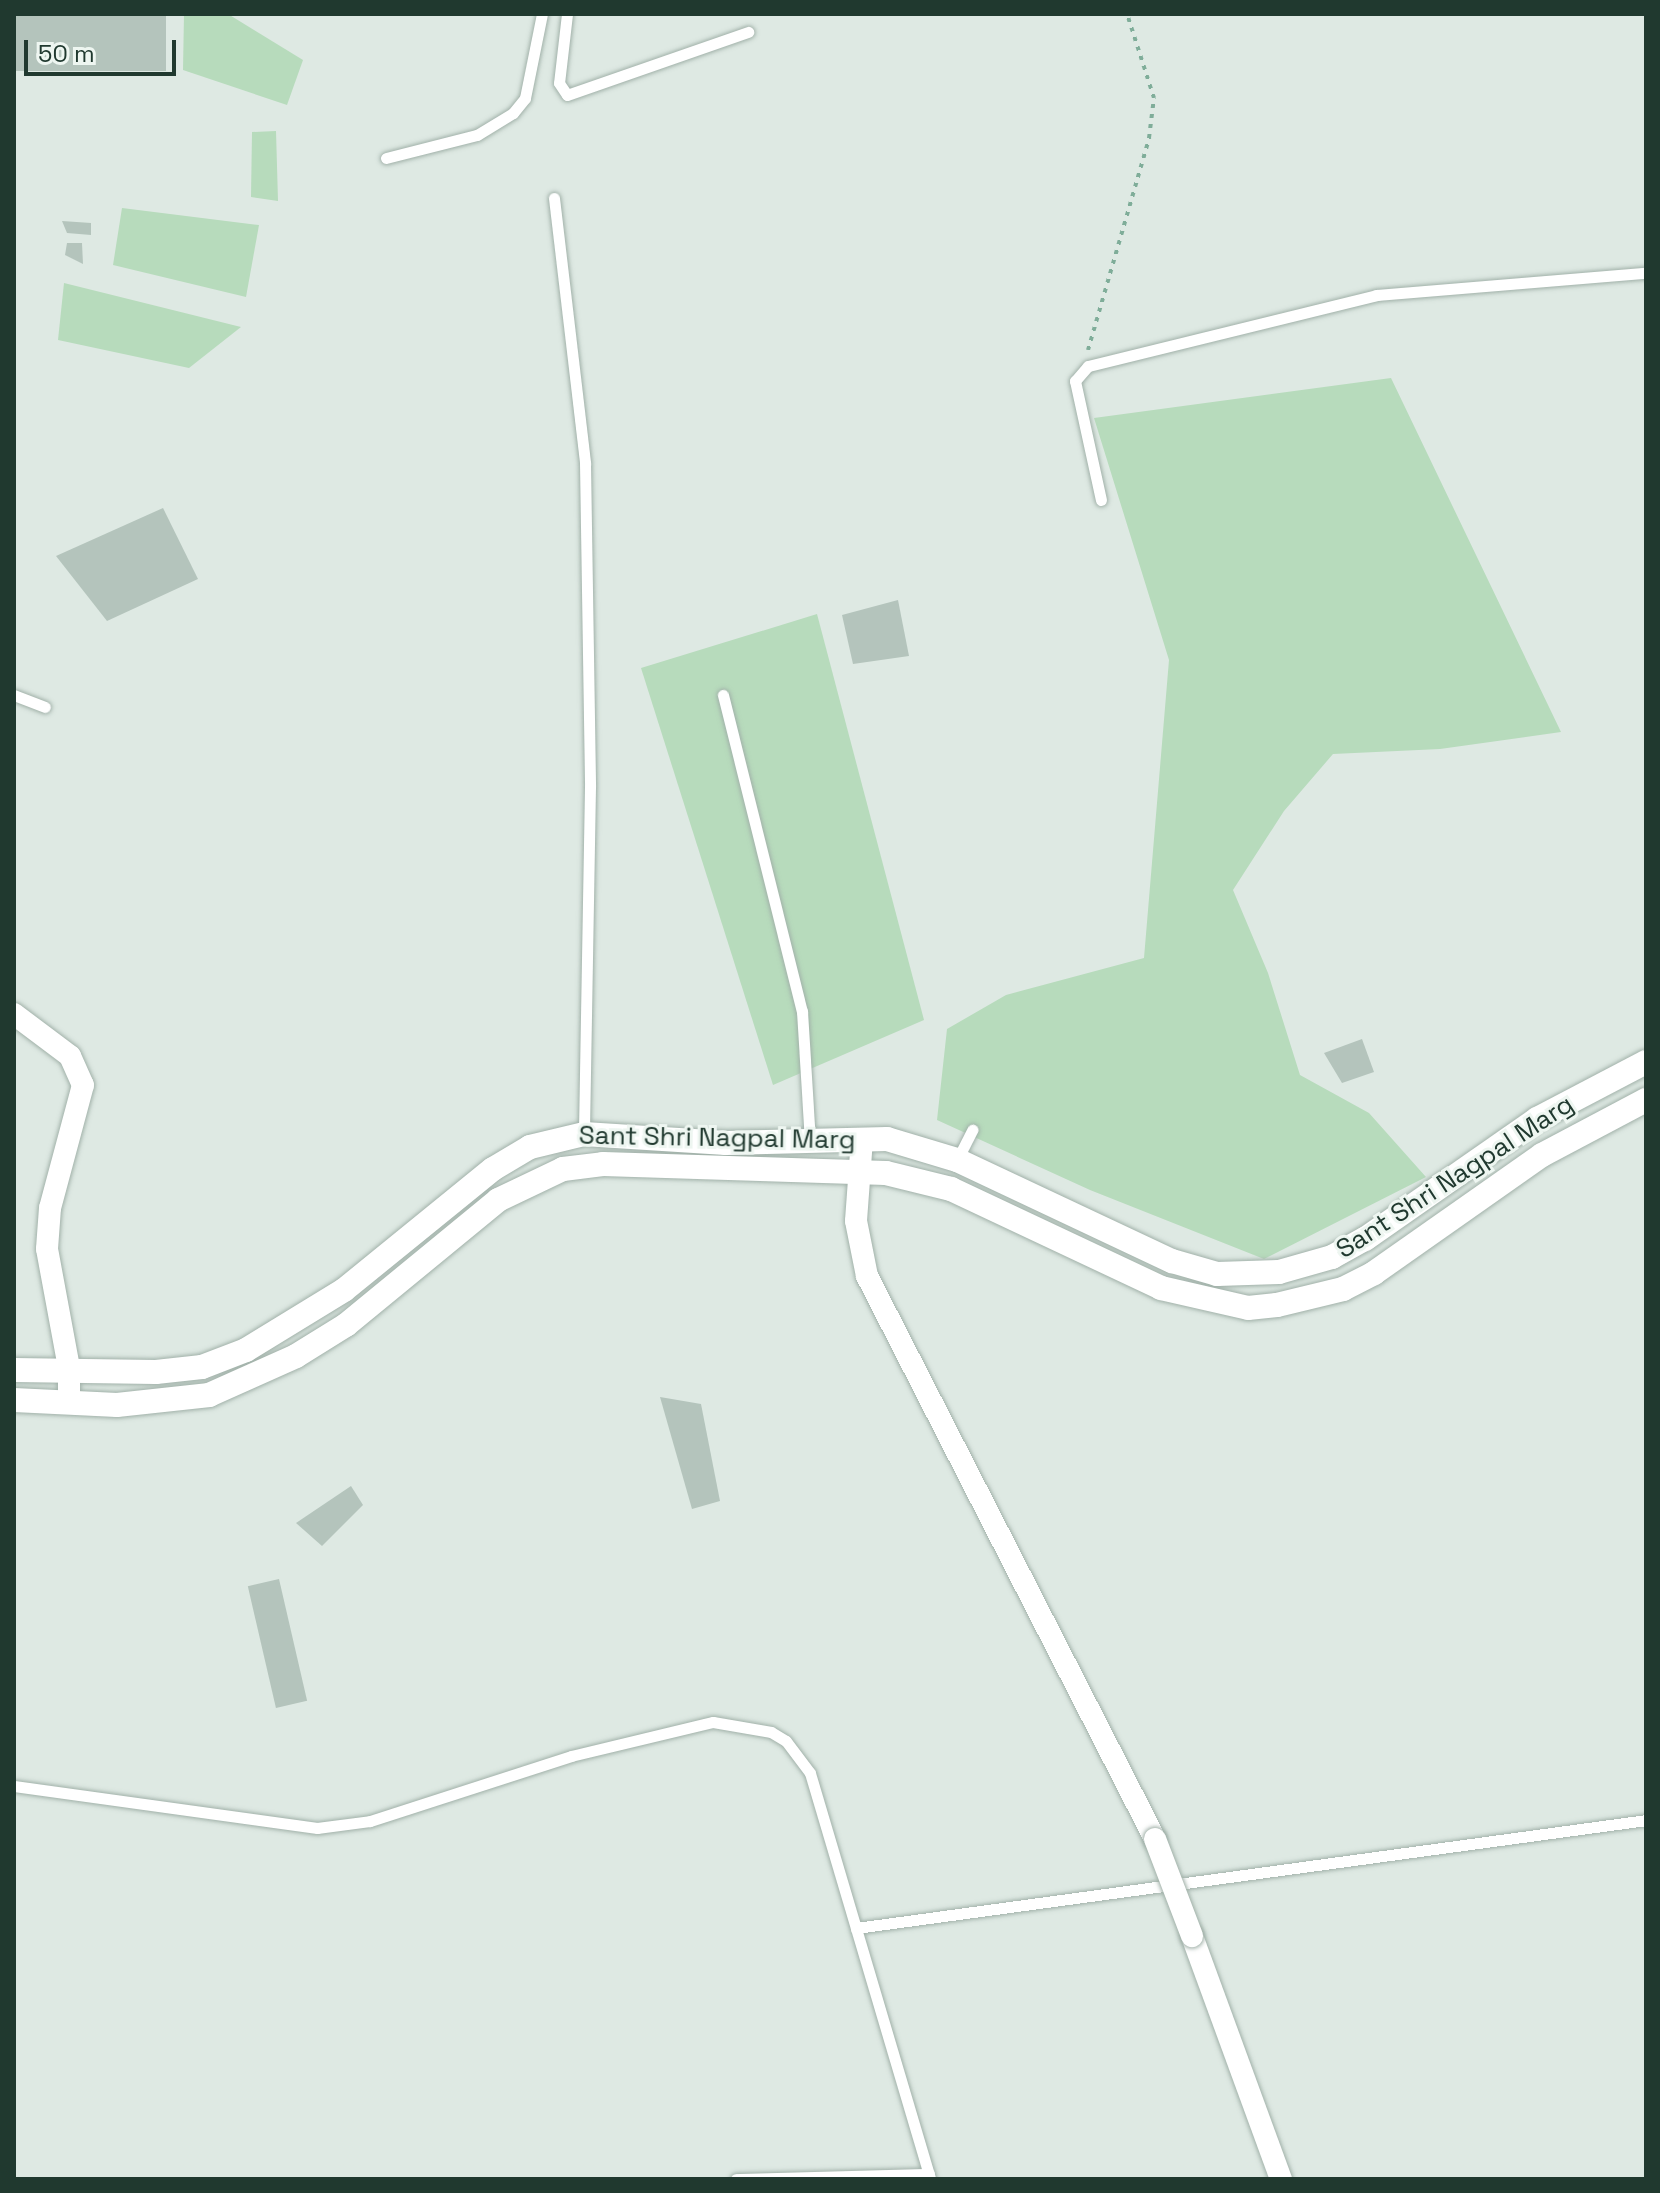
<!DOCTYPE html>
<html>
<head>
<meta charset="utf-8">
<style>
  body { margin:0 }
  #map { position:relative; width:1660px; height:2193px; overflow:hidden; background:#dee9e3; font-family:"Space Grotesk",sans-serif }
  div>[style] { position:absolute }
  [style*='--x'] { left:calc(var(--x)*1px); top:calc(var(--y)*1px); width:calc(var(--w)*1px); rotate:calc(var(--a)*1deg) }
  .green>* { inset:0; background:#b7dbbc }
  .building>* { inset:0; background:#b4c4bc; transform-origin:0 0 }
  .path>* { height:4px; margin-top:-2px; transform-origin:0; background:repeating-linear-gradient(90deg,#7fad99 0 4px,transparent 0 10px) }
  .roads { filter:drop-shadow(0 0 2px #a1b1a9) drop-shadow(0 0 2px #a1b1a9) }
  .lane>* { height:11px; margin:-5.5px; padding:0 5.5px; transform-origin:5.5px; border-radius:5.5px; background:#fff }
  .street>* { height:22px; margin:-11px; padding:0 11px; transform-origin:11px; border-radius:11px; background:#fff }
  .secondary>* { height:24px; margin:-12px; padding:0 12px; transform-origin:12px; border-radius:12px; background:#fff }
  .bridges { filter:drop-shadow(0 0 2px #a1b1a9) drop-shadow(0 0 2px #a1b1a9) }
  .street-bridge>* { height:22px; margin:-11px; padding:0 11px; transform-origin:11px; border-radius:11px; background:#fff }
  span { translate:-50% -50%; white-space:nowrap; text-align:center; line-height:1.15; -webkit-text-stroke:6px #eef6f1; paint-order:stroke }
  .street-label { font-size:26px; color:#20392f }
  .frame { position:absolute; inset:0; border:16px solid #20392f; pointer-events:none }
  .scale { position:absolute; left:24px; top:40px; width:152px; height:36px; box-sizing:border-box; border:4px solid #20392f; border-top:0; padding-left:10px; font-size:24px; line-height:28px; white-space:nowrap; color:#20392f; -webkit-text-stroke:6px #eef6f1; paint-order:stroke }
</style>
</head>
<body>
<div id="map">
  <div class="green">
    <i style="clip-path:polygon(184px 14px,228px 14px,303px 60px,287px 105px,183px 70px)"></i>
    <i style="clip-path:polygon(276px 131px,278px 201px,251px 197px,252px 132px)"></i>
    <i style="clip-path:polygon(122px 208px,259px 225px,246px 297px,113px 265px)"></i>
    <i style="clip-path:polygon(64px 283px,241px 327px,189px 368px,58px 340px)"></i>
    <i style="clip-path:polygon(1391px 378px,1561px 732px,1440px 749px,1333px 754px,1284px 811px,1233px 890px,1268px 973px,1300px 1075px,1369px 1113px,1426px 1177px,1264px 1259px,1090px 1190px,937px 1120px,947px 1029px,1006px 995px,1144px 958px,1169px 660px,1094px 418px)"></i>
    <i style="clip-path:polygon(817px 614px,924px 1020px,773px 1085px,641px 668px)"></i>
  </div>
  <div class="building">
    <i style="left:14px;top:14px;width:152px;height:57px"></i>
    <i style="clip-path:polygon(62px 221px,91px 223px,91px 235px,67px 233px)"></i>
    <i style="clip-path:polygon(67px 243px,82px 243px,83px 264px,65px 255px)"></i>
    <i style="clip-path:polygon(163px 508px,198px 579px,107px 621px,56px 556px)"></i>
    <i style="clip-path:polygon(898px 600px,909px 656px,853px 664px,842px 615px)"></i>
    <i style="clip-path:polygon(1362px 1039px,1374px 1072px,1342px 1083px,1324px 1053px)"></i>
    <i style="clip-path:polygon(660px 1397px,701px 1404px,720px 1501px,692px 1509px)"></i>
    <i style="clip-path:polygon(351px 1486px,363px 1505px,322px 1546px,296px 1523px)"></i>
    <i style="left:279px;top:1579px;width:125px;height:32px;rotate:77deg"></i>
  </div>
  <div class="path">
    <i style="--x:1088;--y:350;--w:221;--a:-73.9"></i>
    <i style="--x:1149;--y:138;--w:40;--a:-82.9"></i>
    <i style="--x:1154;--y:98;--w:88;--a:-107.8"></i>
  </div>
  <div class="roads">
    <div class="lane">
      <i style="--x:567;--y:14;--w:69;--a:96.6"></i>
      <i style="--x:559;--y:83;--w:14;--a:56"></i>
      <i style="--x:567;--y:95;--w:192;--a:-19.2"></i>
      <i style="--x:386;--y:158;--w:94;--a:-14.2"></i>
      <i style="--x:477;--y:135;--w:42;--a:-31.4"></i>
      <i style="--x:513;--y:113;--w:19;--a:-51"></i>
      <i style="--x:525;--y:98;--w:86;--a:-78.6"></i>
      <i style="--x:554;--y:198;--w:267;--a:83.3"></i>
      <i style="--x:585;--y:463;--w:324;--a:89.1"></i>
      <i style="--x:590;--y:787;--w:347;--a:91"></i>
      <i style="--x:1101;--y:500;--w:122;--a:-102.3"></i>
      <i style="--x:1075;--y:381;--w:20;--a:-49"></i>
      <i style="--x:1088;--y:366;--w:297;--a:-13.8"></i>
      <i style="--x:1376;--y:295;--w:271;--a:-4.7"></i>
      <i style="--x:14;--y:695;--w:33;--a:21"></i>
      <i style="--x:723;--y:695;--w:326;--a:76"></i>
      <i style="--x:802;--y:1011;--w:129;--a:86.5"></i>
      <i style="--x:957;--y:1160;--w:34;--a:-63"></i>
      <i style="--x:14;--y:1786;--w:306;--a:7.9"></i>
      <i style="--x:317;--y:1828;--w:53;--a:-7.5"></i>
      <i style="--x:370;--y:1821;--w:211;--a:-17.9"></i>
      <i style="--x:571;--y:1756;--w:146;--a:-13.5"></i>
      <i style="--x:713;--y:1722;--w:59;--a:9.8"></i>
      <i style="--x:771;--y:1732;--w:17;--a:31"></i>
      <i style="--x:786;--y:1741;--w:40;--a:53"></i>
      <i style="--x:810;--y:1773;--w:423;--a:73.5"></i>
      <i style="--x:856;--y:1928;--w:797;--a:-7.78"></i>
      <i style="--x:736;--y:2179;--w:193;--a:-1.5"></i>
    </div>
    <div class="street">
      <i style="--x:14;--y:1014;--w:70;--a:36.9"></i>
      <i style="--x:70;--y:1056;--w:32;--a:66"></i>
      <i style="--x:83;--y:1085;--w:127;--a:105"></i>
      <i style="--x:50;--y:1208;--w:41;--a:94.2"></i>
      <i style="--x:47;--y:1249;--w:121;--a:79.5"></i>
      <i style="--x:69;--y:1368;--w:32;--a:90"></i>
      <i style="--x:862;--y:1139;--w:82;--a:94.2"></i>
      <i style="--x:856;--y:1221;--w:56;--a:78.7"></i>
      <i style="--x:867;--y:1276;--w:632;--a:62.91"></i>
      <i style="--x:1192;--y:1936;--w:259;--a:69.9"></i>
    </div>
    <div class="secondary">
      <i style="--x:14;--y:1370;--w:142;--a:0.8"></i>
      <i style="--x:156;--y:1372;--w:46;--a:-6.2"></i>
      <i style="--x:202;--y:1367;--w:47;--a:-21.1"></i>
      <i style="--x:246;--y:1350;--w:115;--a:-31.5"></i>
      <i style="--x:344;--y:1290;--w:192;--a:-39.1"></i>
      <i style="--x:493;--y:1169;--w:43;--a:-30.7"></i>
      <i style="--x:530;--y:1147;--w:56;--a:-13.5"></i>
      <i style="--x:584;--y:1134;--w:142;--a:3.6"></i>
      <i style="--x:726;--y:1143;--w:161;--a:-1.4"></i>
      <i style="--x:887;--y:1139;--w:73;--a:16.7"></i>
      <i style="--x:957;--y:1160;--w:238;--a:25.2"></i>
      <i style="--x:1172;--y:1261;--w:47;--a:16.1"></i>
      <i style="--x:1217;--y:1274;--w:62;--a:-1.8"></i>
      <i style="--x:1279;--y:1272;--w:55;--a:-15.8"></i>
      <i style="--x:1332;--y:1257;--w:38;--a:-29"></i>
      <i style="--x:1365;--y:1239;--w:210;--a:-34.9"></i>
      <i style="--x:1537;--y:1119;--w:123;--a:-27.6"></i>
      <i style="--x:14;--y:1400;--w:103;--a:2.8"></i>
      <i style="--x:117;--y:1405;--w:93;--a:-6.2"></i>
      <i style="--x:209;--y:1395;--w:95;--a:-24.1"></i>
      <i style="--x:296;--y:1356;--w:59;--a:-31.8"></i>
      <i style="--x:346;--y:1325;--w:197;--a:-39.4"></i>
      <i style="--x:498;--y:1200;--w:72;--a:-25.5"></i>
      <i style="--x:563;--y:1169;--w:40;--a:-7.1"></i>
      <i style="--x:603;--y:1164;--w:283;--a:1.8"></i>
      <i style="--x:886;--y:1173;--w:67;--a:13.8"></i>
      <i style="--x:951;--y:1189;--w:232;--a:25.2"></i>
      <i style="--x:1161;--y:1288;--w:89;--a:12.9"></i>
      <i style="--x:1248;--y:1308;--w:29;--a:-6"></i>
      <i style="--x:1277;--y:1305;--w:68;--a:-13.6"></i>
      <i style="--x:1343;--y:1289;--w:35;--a:-27"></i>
      <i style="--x:1374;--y:1273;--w:205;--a:-35.1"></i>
      <i style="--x:1542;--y:1155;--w:118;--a:-27.9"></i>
    </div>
  </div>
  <div class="bridges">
    <div class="street-bridge">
      <i style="--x:1155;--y:1839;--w:104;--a:69.1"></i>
    </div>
  </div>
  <div class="street-label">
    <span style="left:717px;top:1138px;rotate:1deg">Sant Shri Nagpal Marg</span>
    <span style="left:1455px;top:1177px;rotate:-33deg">Sant Shri Nagpal Marg</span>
  </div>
  <div class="frame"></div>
  <div class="scale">50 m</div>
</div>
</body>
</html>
